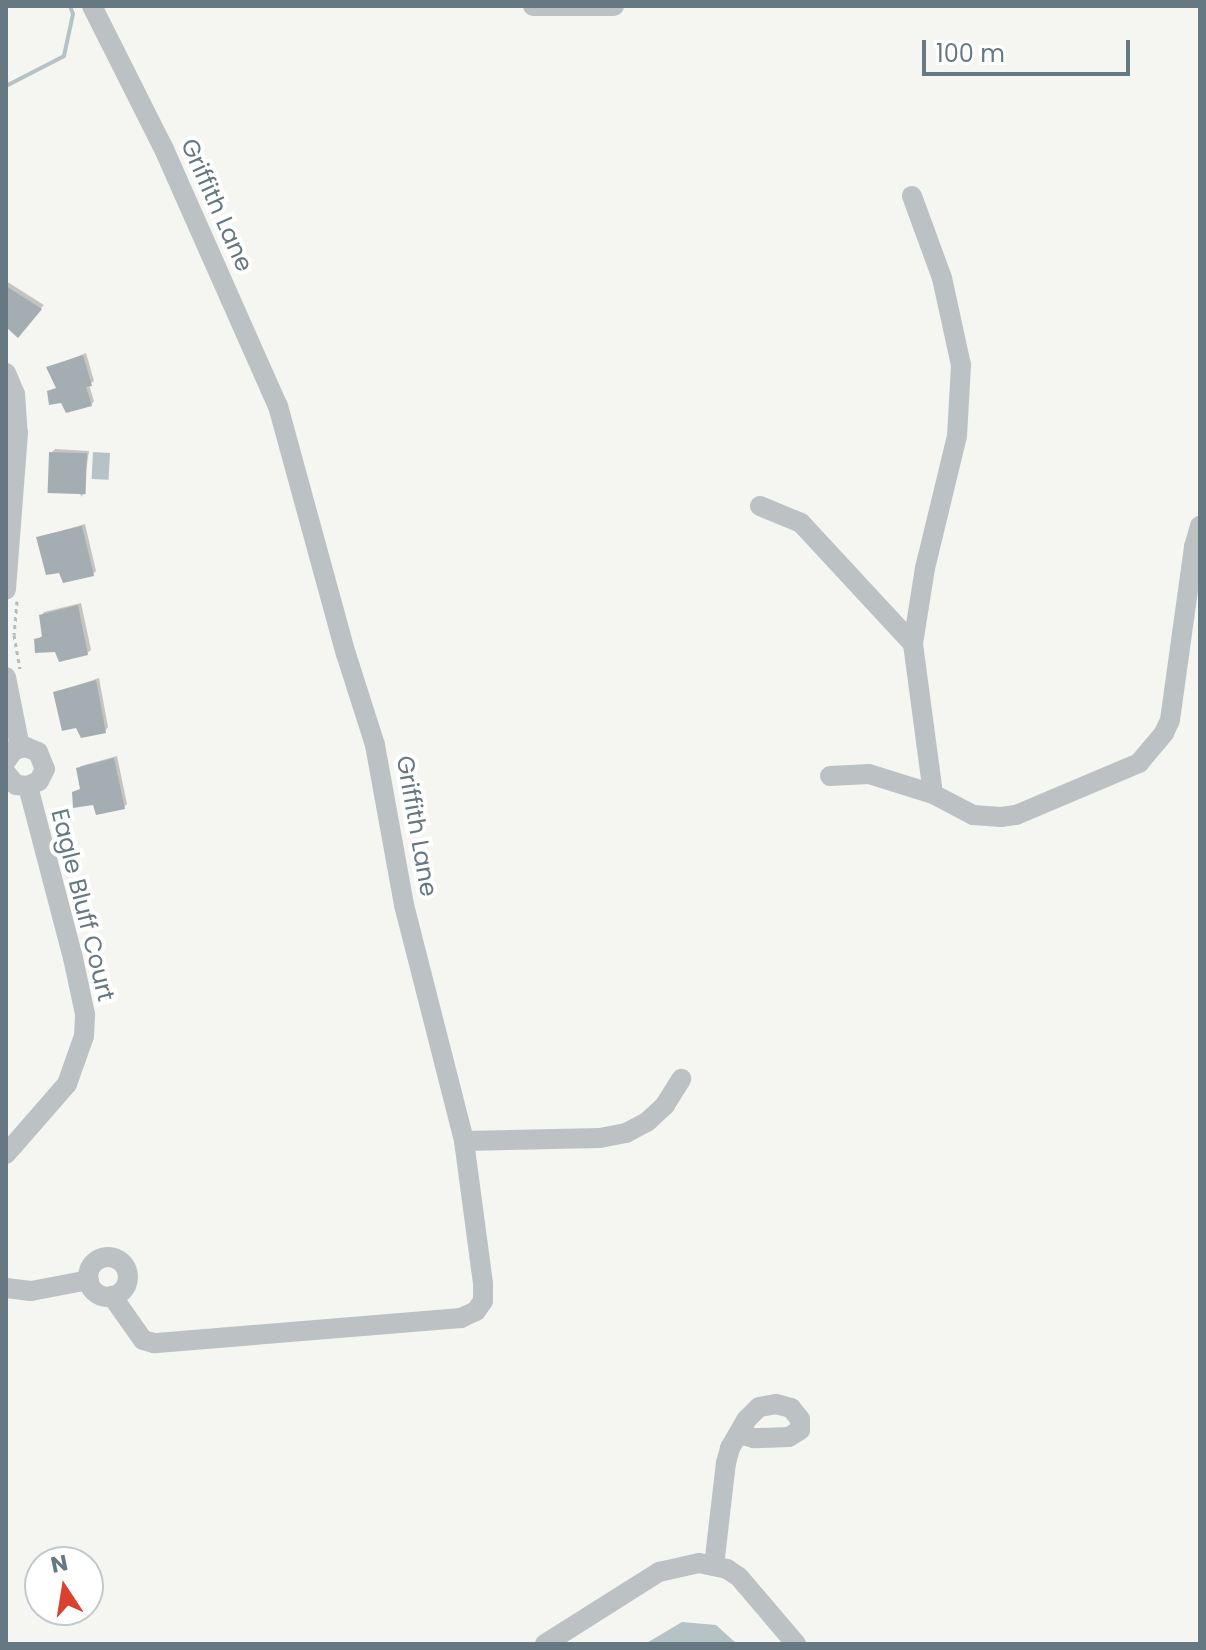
<!DOCTYPE html>
<html>
<head>
<meta charset="utf-8">
<style>
  body { margin:0 }
  #map { position:relative; width:1206px; height:1650px; overflow:hidden; background:#f5f5f2; font-family:Poppins,sans-serif }
  div>[style] { position:absolute }
  [style*='--x'] { left:calc(var(--x)*1px); top:calc(var(--y)*1px); width:calc(var(--w)*1px); rotate:calc(var(--a)*1deg) }
  .water>* { inset:0; background:#b6c3c6; transform-origin:0 0 }
  .shadow>* { inset:0; background:#0003 }
  .stream>* { height:4px; margin:-2px; padding:0 2px; transform-origin:2px; border-radius:2px; background:#b6c3c6 }
  .building>* { inset:0; background:#a4aeb2; transform-origin:0 0 }
  .path>* { height:3px; margin-top:-1.5px; transform-origin:0; background:repeating-linear-gradient(90deg,#b7bbbc 0 4px,transparent 0 8px) }
  .minor>* { height:20px; margin:-10px; padding:0 10px; transform-origin:10px; border-radius:10px; background:#bcc2c4 }
  .minor>.ring { margin:-10px; padding:0; box-sizing:content-box; background:none; border:20px solid #bcc2c4; border-radius:50% }
  span { translate:-50% -50%; white-space:nowrap; text-align:center; line-height:1.15; -webkit-text-stroke:8px #fff; paint-order:stroke }
  .street-label { font-size:24px; color:#667982 }
  .frame { position:absolute; inset:0; border:8px solid #667982; pointer-events:none }
  .north { position:absolute; left:24px; top:1546px; width:80px; height:80px; box-sizing:border-box; background:#fff; border:2px solid #c2c9cd; border-radius:50%; rotate:348deg; font-size:22px; font-weight:700; line-height:32px; text-align:center; color:#667982 }
  .north::after { content:''; display:block; margin:auto; width:28px; height:36px; background:#da412e; clip-path:polygon(50% 0,100% 100%,50% 72%,0 100%) }
  .scale { position:absolute; left:922px; top:40px; width:208px; height:36px; box-sizing:border-box; border:4px solid #667982; border-top:0; padding-left:10px; font-size:24px; line-height:28px; white-space:nowrap; color:#667982; -webkit-text-stroke:6px #fff; paint-order:stroke }
</style>
</head>
<body>
<div id="map">
  <div class="water">
    <i style="left:93px;top:452px;width:17px;height:27px;rotate:3deg"></i>
    <i style="clip-path:polygon(682px 1622px,716px 1625px,737px 1644px,645px 1644px)"></i>
  </div>
  <div class="shadow">
    <i style="clip-path:polygon(6px 281px,44px 305px,18px 335px,6px 325px)"></i>
    <i style="clip-path:polygon(86px 353px,94px 381px,89px 385px,94px 401px,91px 405px,62px 401px,49px 392px,58px 387px,49px 368px)"></i>
    <i style="clip-path:polygon(55px 449px,89px 451px,82px 497px,51px 453px)"></i>
    <i style="clip-path:polygon(85px 524px,96px 571px,93px 574px,39px 537px)"></i>
    <i style="clip-path:polygon(81px 603px,91px 650px,87px 653px,56px 650px,36px 640px,44px 635px,41px 616px,44px 612px)"></i>
    <i style="clip-path:polygon(99px 678px,108px 727px,105px 731px,77px 725px,55px 693px)"></i>
    <i style="clip-path:polygon(117px 756px,127px 804px,124px 807px,95px 802px,74px 793px,82px 788px,78px 769px,81px 766px)"></i>
  </div>
  <div class="stream">
    <i style="--x:6;--y:86;--w:65;--a:-27.3"></i>
    <i style="--x:64;--y:56;--w:43;--a:-77.9"></i>
    <i style="--x:73;--y:14;--w:9;--a:-111"></i>
  </div>
  <div class="building">
    <i style="clip-path:polygon(6px 286px,42px 309px,18px 338px,6px 327px)"></i>
    <i style="clip-path:polygon(83px 355px,92px 386px,86px 387px,92px 406px,66px 413px,61px 403px,49px 405px,47px 391px,56px 388px,46px 367px)"></i>
    <i style="left:49px;top:452px;width:38px;height:41px;rotate:2deg"></i>
    <i style="clip-path:polygon(82px 526px,94px 576px,63px 583px,59px 573px,46px 575px,36px 537px)"></i>
    <i style="clip-path:polygon(78px 605px,88px 655px,59px 662px,55px 652px,35px 653px,34px 639px,42px 637px,39px 615px)"></i>
    <i style="clip-path:polygon(96px 680px,106px 733px,81px 738px,76px 728px,62px 731px,53px 692px)"></i>
    <i style="clip-path:polygon(114px 758px,125px 809px,96px 815px,93px 805px,73px 808px,72px 792px,80px 789px,76px 768px)"></i>
  </div>
  <div class="path">
    <i style="--x:17;--y:601;--w:34;--a:95"></i>
    <i style="--x:14;--y:635;--w:34;--a:80"></i>
  </div>
  <div class="minor">
    <i style="--x:92;--y:6;--w:158;--a:63.3"></i>
    <i style="--x:163;--y:147;--w:283;--a:66.1"></i>
    <i style="--x:278;--y:406;--w:257;--a:74.7"></i>
    <i style="--x:346;--y:654;--w:96;--a:72.3"></i>
    <i style="--x:375;--y:745;--w:163;--a:79.7"></i>
    <i style="--x:404;--y:905;--w:244;--a:75.7"></i>
    <i style="--x:464;--y:1141;--w:144;--a:82.4"></i>
    <i style="--x:483;--y:1284;--w:17;--a:90"></i>
    <i style="--x:483;--y:1301;--w:12;--a:125"></i>
    <i style="--x:476;--y:1311;--w:17;--a:155"></i>
    <i style="--x:461;--y:1318;--w:308;--a:175.3"></i>
    <i style="--x:154;--y:1343;--w:11;--a:-165"></i>
    <i style="--x:143;--y:1340;--w:54;--a:-125.2"></i>
    <i style="--x:533;--y:6;--w:81;--a:0"></i>
    <i style="--x:912;--y:196;--w:87;--a:69.9"></i>
    <i style="--x:942;--y:278;--w:89;--a:77.7"></i>
    <i style="--x:961;--y:365;--w:71;--a:93.2"></i>
    <i style="--x:957;--y:436;--w:136;--a:103.6"></i>
    <i style="--x:925;--y:568;--w:77;--a:99"></i>
    <i style="--x:913;--y:644;--w:151;--a:82.4"></i>
    <i style="--x:6;--y:373;--w:23;--a:67"></i>
    <i style="--x:15;--y:394;--w:39;--a:86"></i>
    <i style="--x:18;--y:433;--w:157;--a:94.4"></i>
    <i style="--x:760;--y:506;--w:44;--a:22.5"></i>
    <i style="--x:801;--y:523;--w:165;--a:47.2"></i>
    <i style="--x:6;--y:677;--w:71;--a:78.7"></i>
    <i style="--x:6;--y:761;--w:14;--a:-54"></i>
    <i style="--x:14;--y:750;--w:12;--a:-14"></i>
    <i style="--x:26;--y:747;--w:13;--a:23"></i>
    <i style="--x:38;--y:752;--w:18;--a:68"></i>
    <i style="--x:45;--y:769;--w:13;--a:117"></i>
    <i style="--x:39;--y:781;--w:12;--a:156"></i>
    <i style="--x:28;--y:786;--w:12;--a:-175"></i>
    <i style="--x:16;--y:785;--w:16;--a:-130"></i>
    <i style="--x:830;--y:776;--w:39;--a:-3"></i>
    <i style="--x:869;--y:774;--w:67;--a:17.4"></i>
    <i style="--x:933;--y:794;--w:45;--a:27.7"></i>
    <i style="--x:973;--y:815;--w:28;--a:4"></i>
    <i style="--x:1001;--y:817;--w:15;--a:-8"></i>
    <i style="--x:1016;--y:815;--w:134;--a:-22.9"></i>
    <i style="--x:1139;--y:763;--w:39;--a:-50"></i>
    <i style="--x:1164;--y:733;--w:14;--a:-65"></i>
    <i style="--x:1170;--y:720;--w:175;--a:-82.1"></i>
    <i style="--x:1194;--y:547;--w:22;--a:-74"></i>
    <i style="--x:464;--y:1141;--w:136;--a:-1.3"></i>
    <i style="--x:600;--y:1138;--w:26;--a:-11"></i>
    <i style="--x:626;--y:1133;--w:24;--a:-28"></i>
    <i style="--x:647;--y:1122;--w:25;--a:-43"></i>
    <i style="--x:665;--y:1105;--w:31;--a:-58"></i>
    <i style="--x:6;--y:1154;--w:93;--a:-48.9"></i>
    <i style="--x:67;--y:1084;--w:51;--a:-70.5"></i>
    <i style="--x:84;--y:1036;--w:22;--a:-87"></i>
    <i style="--x:85;--y:1014;--w:57;--a:-102.1"></i>
    <i style="--x:73;--y:958;--w:178;--a:-104.7"></i>
    <i class="ring" style="left:88px;top:1257px;width:20px;height:20px"></i>
    <i style="--x:6;--y:1288;--w:25;--a:7"></i>
    <i style="--x:31;--y:1291;--w:59;--a:-10.7"></i>
    <i style="--x:714;--y:1566;--w:104;--a:-83.4"></i>
    <i style="--x:726;--y:1463;--w:16;--a:-75"></i>
    <i style="--x:730;--y:1448;--w:32;--a:-60"></i>
    <i style="--x:746;--y:1420;--w:18;--a:-45"></i>
    <i style="--x:759;--y:1407;--w:17;--a:-10"></i>
    <i style="--x:776;--y:1404;--w:16;--a:15"></i>
    <i style="--x:791;--y:1408;--w:14;--a:51"></i>
    <i style="--x:800;--y:1419;--w:11;--a:90"></i>
    <i style="--x:800;--y:1430;--w:13;--a:148"></i>
    <i style="--x:789;--y:1437;--w:35;--a:178"></i>
    <i style="--x:754;--y:1438;--w:16;--a:-165"></i>
    <i style="--x:545;--y:1644;--w:135;--a:-32.3"></i>
    <i style="--x:659;--y:1572;--w:41;--a:-12.7"></i>
    <i style="--x:699;--y:1563;--w:29;--a:12"></i>
    <i style="--x:727;--y:1569;--w:14;--a:34"></i>
    <i style="--x:739;--y:1577;--w:88;--a:49.6"></i>
  </div>
  <div class="street-label">
    <span style="left:217px;top:205px;rotate:66deg">Griffith Lane</span>
    <span style="left:417px;top:826px;rotate:80deg">Griffith Lane</span>
    <span style="left:83px;top:905px;rotate:76deg">Eagle Bluff Court</span>
  </div>
  <div class="frame"></div>
  <div class="north">N</div>
  <div class="scale">100 m</div>
</div>
</body>
</html>
